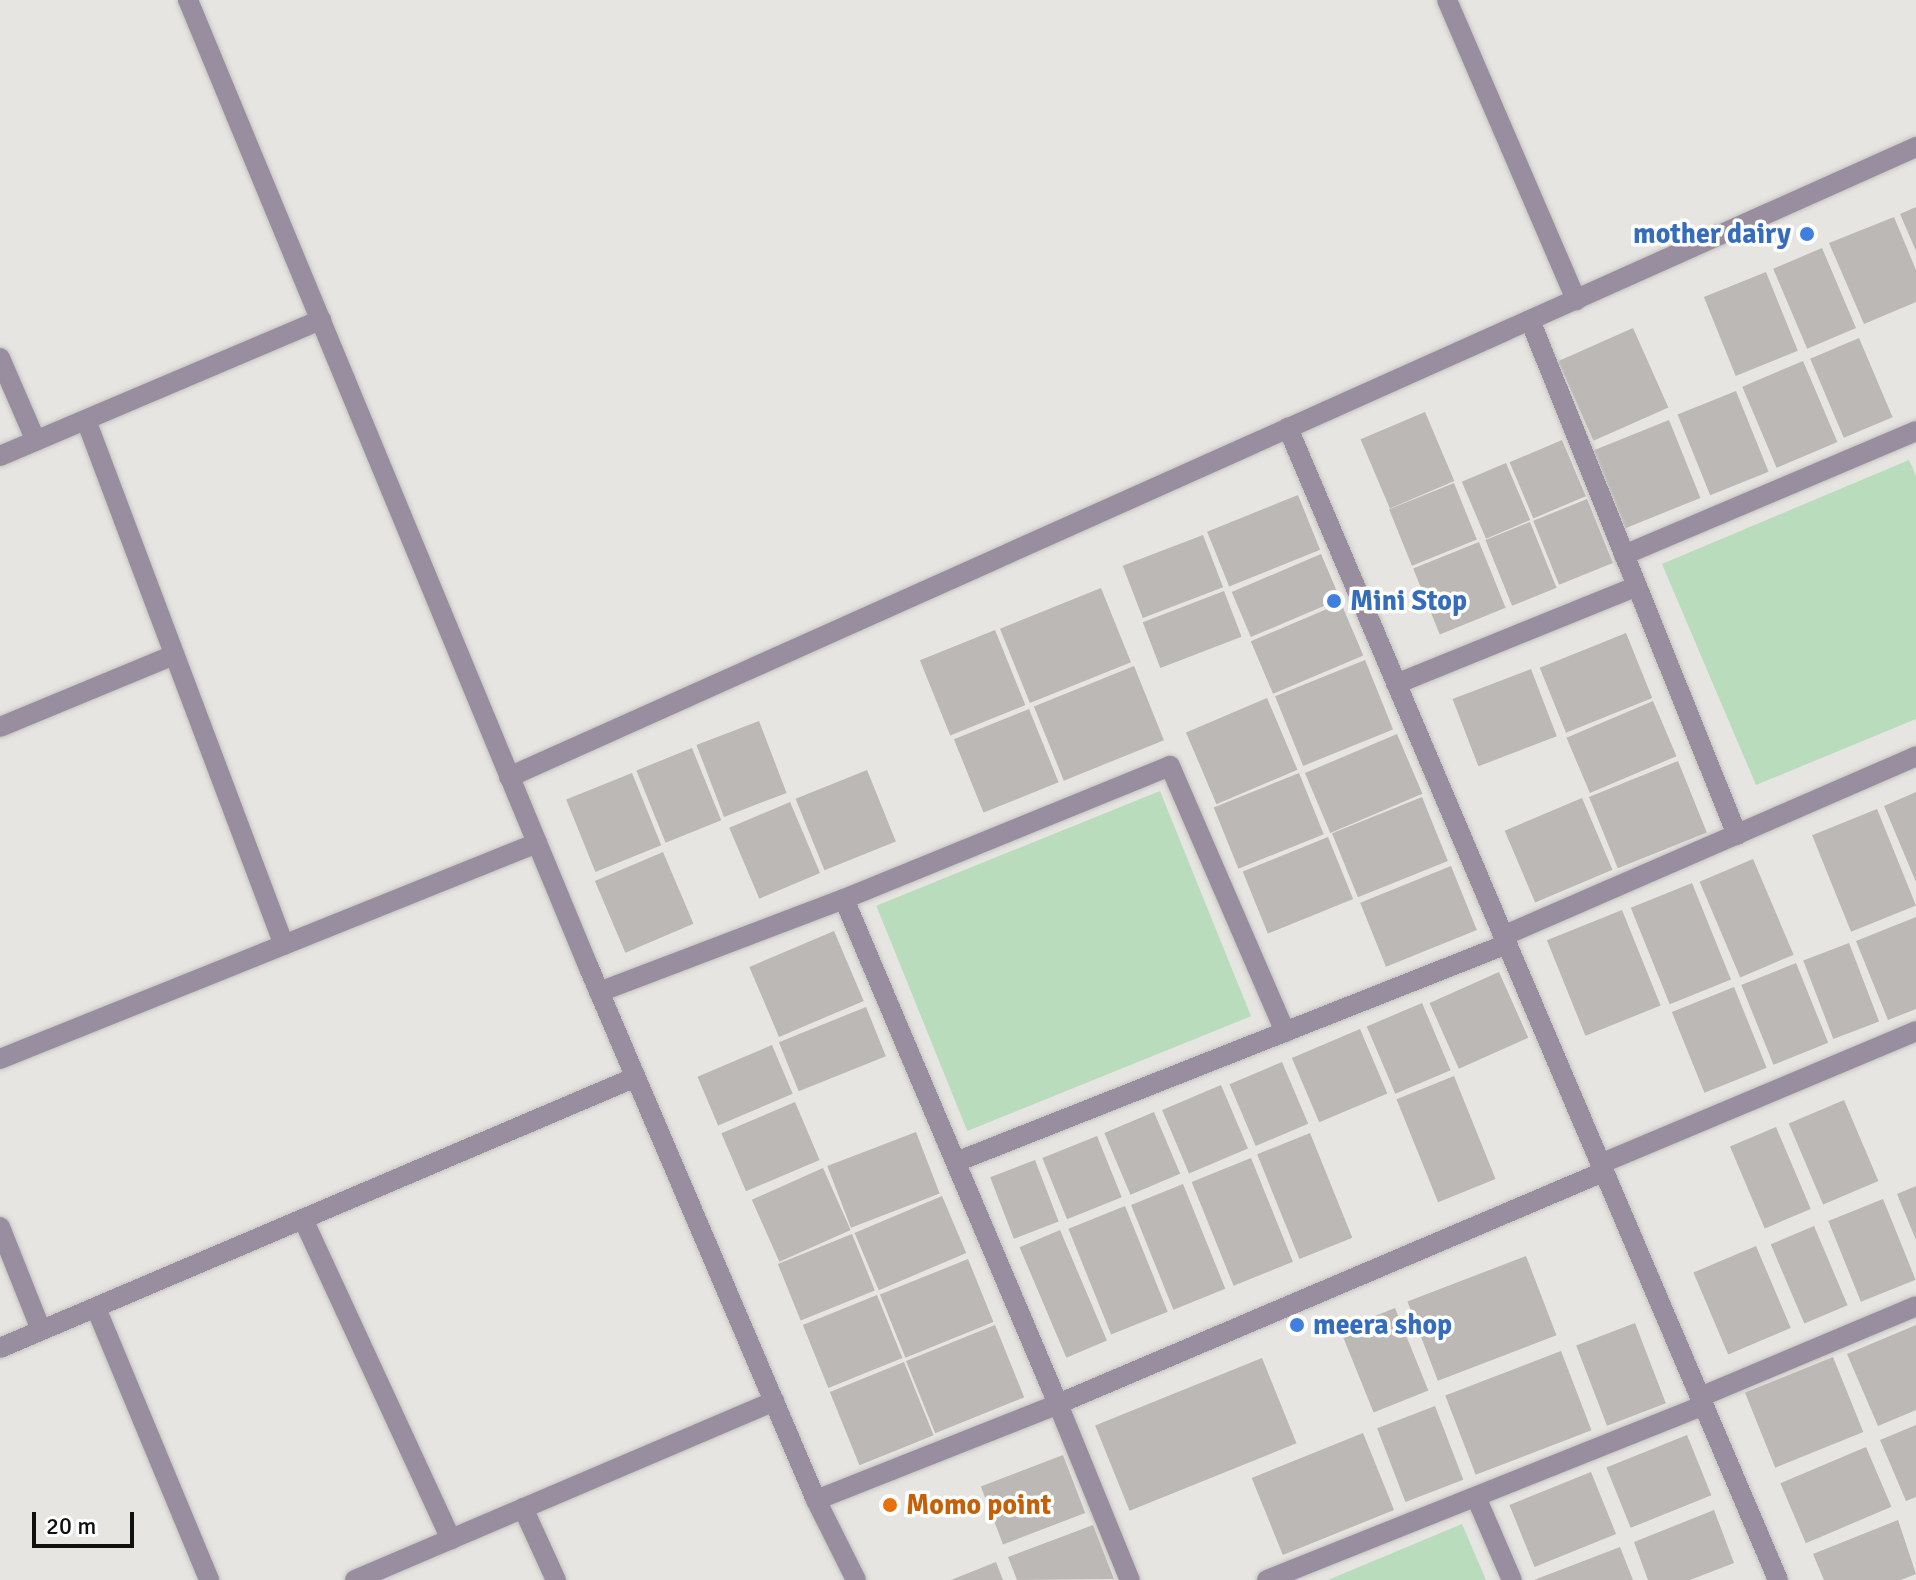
<!DOCTYPE html>
<html>
<head>
<meta charset="utf-8">
<style>
  body { margin:0 }
  #map { position:relative; width:1916px; height:1580px; overflow:hidden; background:#e6e5e1; font-family:Signika,sans-serif }
  div>[style] { position:absolute }
  [style*='--x'] { left:calc(var(--x)*1px); top:calc(var(--y)*1px); width:calc(var(--w)*1px); rotate:calc(var(--a)*1deg) }
  .green>* { inset:0; background:#b8dcbc; transform-origin:0 0 }
  .building>* { inset:0; background:#bbb8b5; transform-origin:0 0 }
  .roads { filter:drop-shadow(0 0 2px #c4c3bf) drop-shadow(0 0 2px #c4c3bf) }
  .street>* { height:20px; margin:-10px; padding:0 10px; transform-origin:10px; border-radius:10px; background:#988e9f }
  .dots>* { width:22px; height:22px; translate:-50% -50%; box-sizing:border-box; border:4px solid #fff; border-radius:50% }
  span { translate:-50% -50%; white-space:nowrap; text-align:center; line-height:1.15; -webkit-text-stroke:7px #fff; paint-order:stroke }
  .shop-label { font-size:28px; color:#366cbe; font-weight:700 }
  .right { translate:-100% -50%; text-align:right }
  .left { translate:0 -50%; text-align:left }
  .food-label { font-size:28px; color:#c56008; font-weight:700 }
  .scale { position:absolute; left:32px; top:1512px; width:102px; height:36px; box-sizing:border-box; border:4px solid #10100e; border-top:0; padding-left:10px; font-size:24px; line-height:28px; white-space:nowrap; color:#10100e; -webkit-text-stroke:6px #fff; paint-order:stroke }
</style>
</head>
<body>
<div id="map">
  <div class="green">
    <i style="clip-path:polygon(1909px 460px,1916px 476px,1916px 719px,1756px 785px,1662px 564px)"></i>
    <i style="left:1160px;top:791px;width:243px;height:306px;rotate:68deg"></i>
    <i style="clip-path:polygon(1462px 1524px,1486px 1580px,1328px 1580px)"></i>
  </div>
  <div class="building">
    <i style="clip-path:polygon(1916px 207px,1916px 251px,1900px 214px)"></i>
    <i style="clip-path:polygon(1894px 217px,1916px 270px,1916px 302px,1864px 324px,1829px 243px)"></i>
    <i style="left:1822px;top:248px;width:87px;height:53px;rotate:67deg"></i>
    <i style="left:1766px;top:272px;width:85px;height:67px;rotate:68deg"></i>
    <i style="left:1633px;top:328px;width:87px;height:82px;rotate:66deg"></i>
    <i style="left:1859px;top:338px;width:86px;height:53px;rotate:67deg"></i>
    <i style="left:1803px;top:361px;width:88px;height:66px;rotate:67deg"></i>
    <i style="left:1736px;top:391px;width:87px;height:63px;rotate:68deg"></i>
    <i style="left:1425px;top:412px;width:75px;height:70px;rotate:67deg"></i>
    <i style="left:1669px;top:420px;width:84px;height:81px;rotate:68deg"></i>
    <i style="left:1562px;top:440px;width:61px;height:57px;rotate:67deg"></i>
    <i style="left:1506px;top:463px;width:62px;height:48px;rotate:67deg"></i>
    <i style="left:1454px;top:483px;width:61px;height:70px;rotate:68deg"></i>
    <i style="left:1298px;top:495px;width:59px;height:98px;rotate:68deg"></i>
    <i style="left:1587px;top:499px;width:69px;height:58px;rotate:68deg"></i>
    <i style="left:1530px;top:522px;width:71px;height:48px;rotate:68deg"></i>
    <i style="left:1203px;top:535px;width:56px;height:86px;rotate:69deg"></i>
    <i style="left:1479px;top:542px;width:71px;height:71px;rotate:68deg"></i>
    <i style="left:1321px;top:554px;width:49px;height:97px;rotate:67deg"></i>
    <i style="left:1101px;top:588px;width:80px;height:109px;rotate:68deg"></i>
    <i style="left:1224px;top:591px;width:49px;height:87px;rotate:69deg"></i>
    <i style="left:1341px;top:603px;width:57px;height:98px;rotate:67deg"></i>
    <i style="left:995px;top:630px;width:81px;height:81px;rotate:68deg"></i>
    <i style="left:1626px;top:633px;width:70px;height:93px;rotate:68deg"></i>
    <i style="left:1365px;top:660px;width:75px;height:97px;rotate:68deg"></i>
    <i style="left:1134px;top:666px;width:80px;height:108px;rotate:68deg"></i>
    <i style="left:1531px;top:669px;width:72px;height:84px;rotate:69deg"></i>
    <i style="left:1267px;top:698px;width:78px;height:88px;rotate:67deg"></i>
    <i style="left:1653px;top:701px;width:60px;height:94px;rotate:67deg"></i>
    <i style="left:1029px;top:709px;width:79px;height:81px;rotate:68deg"></i>
    <i style="left:759px;top:721px;width:77px;height:67px;rotate:69deg"></i>
    <i style="left:1397px;top:734px;width:65px;height:100px;rotate:67deg"></i>
    <i style="left:692px;top:748px;width:78px;height:60px;rotate:68deg"></i>
    <i style="left:1678px;top:761px;width:77px;height:96px;rotate:68deg"></i>
    <i style="left:867px;top:770px;width:77px;height:77px;rotate:68deg"></i>
    <i style="left:632px;top:773px;width:78px;height:71px;rotate:68deg"></i>
    <i style="left:1299px;top:773px;width:66px;height:92px;rotate:68deg"></i>
    <i style="clip-path:polygon(1916px 792px,1916px 882px,1884px 806px)"></i>
    <i style="left:1422px;top:797px;width:69px;height:97px;rotate:68deg"></i>
    <i style="left:1582px;top:798px;width:78px;height:84px;rotate:67deg"></i>
    <i style="left:790px;top:802px;width:77px;height:66px;rotate:67deg"></i>
    <i style="left:1877px;top:809px;width:104px;height:70px;rotate:68deg"></i>
    <i style="left:1328px;top:837px;width:67px;height:92px;rotate:68deg"></i>
    <i style="left:663px;top:852px;width:78px;height:74px;rotate:67deg"></i>
    <i style="left:1753px;top:859px;width:104px;height:58px;rotate:67deg"></i>
    <i style="left:1451px;top:866px;width:69px;height:98px;rotate:68deg"></i>
    <i style="left:1692px;top:883px;width:104px;height:66px;rotate:68deg"></i>
    <i style="left:1622px;top:910px;width:103px;height:81px;rotate:68deg"></i>
    <i style="clip-path:polygon(1916px 917px,1916px 1009px,1888px 1020px,1856px 941px)"></i>
    <i style="left:834px;top:931px;width:76px;height:92px;rotate:67deg"></i>
    <i style="left:1849px;top:943px;width:84px;height:49px;rotate:69deg"></i>
    <i style="left:1796px;top:963px;width:86px;height:59px;rotate:68deg"></i>
    <i style="left:1499px;top:972px;width:72px;height:76px;rotate:66deg"></i>
    <i style="left:1734px;top:987px;width:87px;height:67px;rotate:68deg"></i>
    <i style="left:1422px;top:1003px;width:73px;height:60px;rotate:67deg"></i>
    <i style="left:866px;top:1007px;width:53px;height:94px;rotate:68deg"></i>
    <i style="left:1360px;top:1029px;width:70px;height:74px;rotate:67deg"></i>
    <i style="left:772px;top:1045px;width:53px;height:81px;rotate:67deg"></i>
    <i style="left:1282px;top:1062px;width:67px;height:57px;rotate:67deg"></i>
    <i style="left:1454px;top:1076px;width:111px;height:62px;rotate:68deg"></i>
    <i style="left:1221px;top:1085px;width:69px;height:64px;rotate:67deg"></i>
    <i style="left:1844px;top:1100px;width:88px;height:60px;rotate:67deg"></i>
    <i style="left:795px;top:1102px;width:63px;height:80px;rotate:67deg"></i>
    <i style="left:1154px;top:1112px;width:67px;height:54px;rotate:67deg"></i>
    <i style="left:1776px;top:1127px;width:89px;height:50px;rotate:67deg"></i>
    <i style="left:916px;top:1132px;width:66px;height:95px;rotate:69deg"></i>
    <i style="left:1310px;top:1133px;width:113px;height:57px;rotate:68deg"></i>
    <i style="left:1097px;top:1136px;width:66px;height:59px;rotate:68deg"></i>
    <i style="left:1251px;top:1158px;width:112px;height:64px;rotate:68deg"></i>
    <i style="left:1035px;top:1160px;width:66px;height:48px;rotate:69deg"></i>
    <i style="left:823px;top:1168px;width:68px;height:78px;rotate:66deg"></i>
    <i style="left:1183px;top:1184px;width:113px;height:56px;rotate:68deg"></i>
    <i style="clip-path:polygon(1916px 1186px,1916px 1240px,1897px 1194px)"></i>
    <i style="left:942px;top:1196px;width:62px;height:95px;rotate:67deg"></i>
    <i style="left:1883px;top:1199px;width:87px;height:59px;rotate:68deg"></i>
    <i style="left:1125px;top:1206px;width:114px;height:61px;rotate:68deg"></i>
    <i style="left:1814px;top:1226px;width:86px;height:47px;rotate:67deg"></i>
    <i style="left:1060px;top:1230px;width:120px;height:44px;rotate:67deg"></i>
    <i style="left:852px;top:1234px;width:61px;height:80px;rotate:68deg"></i>
    <i style="left:1756px;top:1246px;width:89px;height:68px;rotate:67deg"></i>
    <i style="left:1526px;top:1256px;width:85px;height:127px;rotate:69deg"></i>
    <i style="left:968px;top:1259px;width:68px;height:95px;rotate:68deg"></i>
    <i style="left:877px;top:1295px;width:68px;height:80px;rotate:68deg"></i>
    <i style="left:1395px;top:1308px;width:89px;height:59px;rotate:68deg"></i>
    <i style="left:1635px;top:1323px;width:86px;height:63px;rotate:69deg"></i>
    <i style="left:995px;top:1325px;width:78px;height:96px;rotate:68deg"></i>
    <i style="clip-path:polygon(1916px 1325px,1916px 1410px,1878px 1426px,1847px 1354px)"></i>
    <i style="left:1561px;top:1351px;width:85px;height:124px;rotate:69deg"></i>
    <i style="left:1833px;top:1357px;width:81px;height:95px;rotate:68deg"></i>
    <i style="left:1262px;top:1358px;width:92px;height:180px;rotate:68deg"></i>
    <i style="left:904px;top:1362px;width:79px;height:80px;rotate:68deg"></i>
    <i style="left:1435px;top:1406px;width:79px;height:62px;rotate:69deg"></i>
    <i style="clip-path:polygon(1916px 1425px,1916px 1497px,1906px 1501px,1880px 1440px)"></i>
    <i style="left:1363px;top:1433px;width:83px;height:120px;rotate:68deg"></i>
    <i style="left:1687px;top:1435px;width:65px;height:87px;rotate:68deg"></i>
    <i style="left:1866px;top:1447px;width:65px;height:93px;rotate:67deg"></i>
    <i style="left:1063px;top:1455px;width:62px;height:88px;rotate:69deg"></i>
    <i style="left:1591px;top:1472px;width:67px;height:88px;rotate:68deg"></i>
    <i style="clip-path:polygon(1714px 1510px,1734px 1563px,1690px 1580px,1648px 1580px,1634px 1542px)"></i>
    <i style="clip-path:polygon(1898px 1520px,1916px 1574px,1901px 1580px,1824px 1580px,1813px 1554px)"></i>
    <i style="clip-path:polygon(1093px 1525px,1114px 1579px,1017px 1580px,1008px 1557px)"></i>
    <i style="clip-path:polygon(1620px 1547px,1633px 1580px,1534px 1580px)"></i>
    <i style="clip-path:polygon(996px 1562px,1003px 1580px,951px 1580px)"></i>
  </div>
  <div class="roads">
    <div class="street">
      <i style="--x:188;--y:0;--w:1048;--a:67.5"></i>
      <i style="--x:589;--y:968;--w:578;--a:66.89"></i>
      <i style="--x:816;--y:1500;--w:89;--a:63.4"></i>
      <i style="--x:1447;--y:0;--w:327;--a:66.7"></i>
      <i style="--x:1530;--y:320;--w:555;--a:68.1"></i>
      <i style="--x:0;--y:358;--w:90;--a:66.6"></i>
      <i style="--x:86;--y:420;--w:561;--a:69.34"></i>
      <i style="--x:0;--y:456;--w:349;--a:-23"></i>
      <i style="--x:1624;--y:555;--w:317;--a:-23"></i>
      <i style="--x:1396;--y:684;--w:260;--a:-22.1"></i>
      <i style="--x:0;--y:727;--w:188;--a:-22.5"></i>
      <i style="--x:509;--y:777;--w:1542;--a:-24.12"></i>
      <i style="--x:844;--y:899;--w:548;--a:67.03"></i>
      <i style="--x:1058;--y:1404;--w:592;--a:-23.06"></i>
      <i style="--x:1503;--y:936;--w:451;--a:-23.5"></i>
      <i style="--x:1507;--y:944;--w:691;--a:66.92"></i>
      <i style="--x:599;--y:992;--w:262;--a:-20.8"></i>
      <i style="--x:844;--y:899;--w:352;--a:-22.2"></i>
      <i style="--x:1170;--y:766;--w:290;--a:66.6"></i>
      <i style="--x:0;--y:1059;--w:579;--a:-21.91"></i>
      <i style="--x:956;--y:1162;--w:593;--a:-21.59"></i>
      <i style="--x:1507;--y:944;--w:561;--a:-113"></i>
      <i style="--x:1600;--y:1164;--w:343;--a:-22.8"></i>
      <i style="--x:303;--y:1219;--w:353;--a:65.2"></i>
      <i style="--x:0;--y:1227;--w:111;--a:68.3"></i>
      <i style="--x:96;--y:1308;--w:295;--a:67.4"></i>
      <i style="--x:0;--y:1348;--w:691;--a:-23.08"></i>
      <i style="--x:1700;--y:1397;--w:234;--a:-22.8"></i>
      <i style="--x:1476;--y:1497;--w:90;--a:66.6"></i>
      <i style="--x:816;--y:1500;--w:260;--a:-21.6"></i>
      <i style="--x:1058;--y:1404;--w:190;--a:67.8"></i>
      <i style="--x:523;--y:1508;--w:79;--a:65.4"></i>
      <i style="--x:355;--y:1580;--w:456;--a:-23.1"></i>
      <i style="--x:1267;--y:1580;--w:469;--a:-21.8"></i>
    </div>
  </div>
  <div class="dots">
    <i style="left:1807px;top:234px;background:#3f7fe0"></i>
    <i style="left:1334px;top:601px;background:#3f7fe0"></i>
    <i style="left:1297px;top:1325px;background:#3f7fe0"></i>
    <i style="left:890px;top:1505px;background:#e8710a"></i>
  </div>
  <div class="shop-label">
    <span class="right" style="left:1791px;top:234px">mother dairy</span>
    <span class="left" style="left:1350px;top:601px">Mini Stop</span>
    <span class="left" style="left:1313px;top:1325px">meera shop</span>
  </div>
  <div class="food-label">
    <span class="left" style="left:906px;top:1505px">Momo point</span>
  </div>
  <div class="scale">20 m</div>
</div>
</body>
</html>
